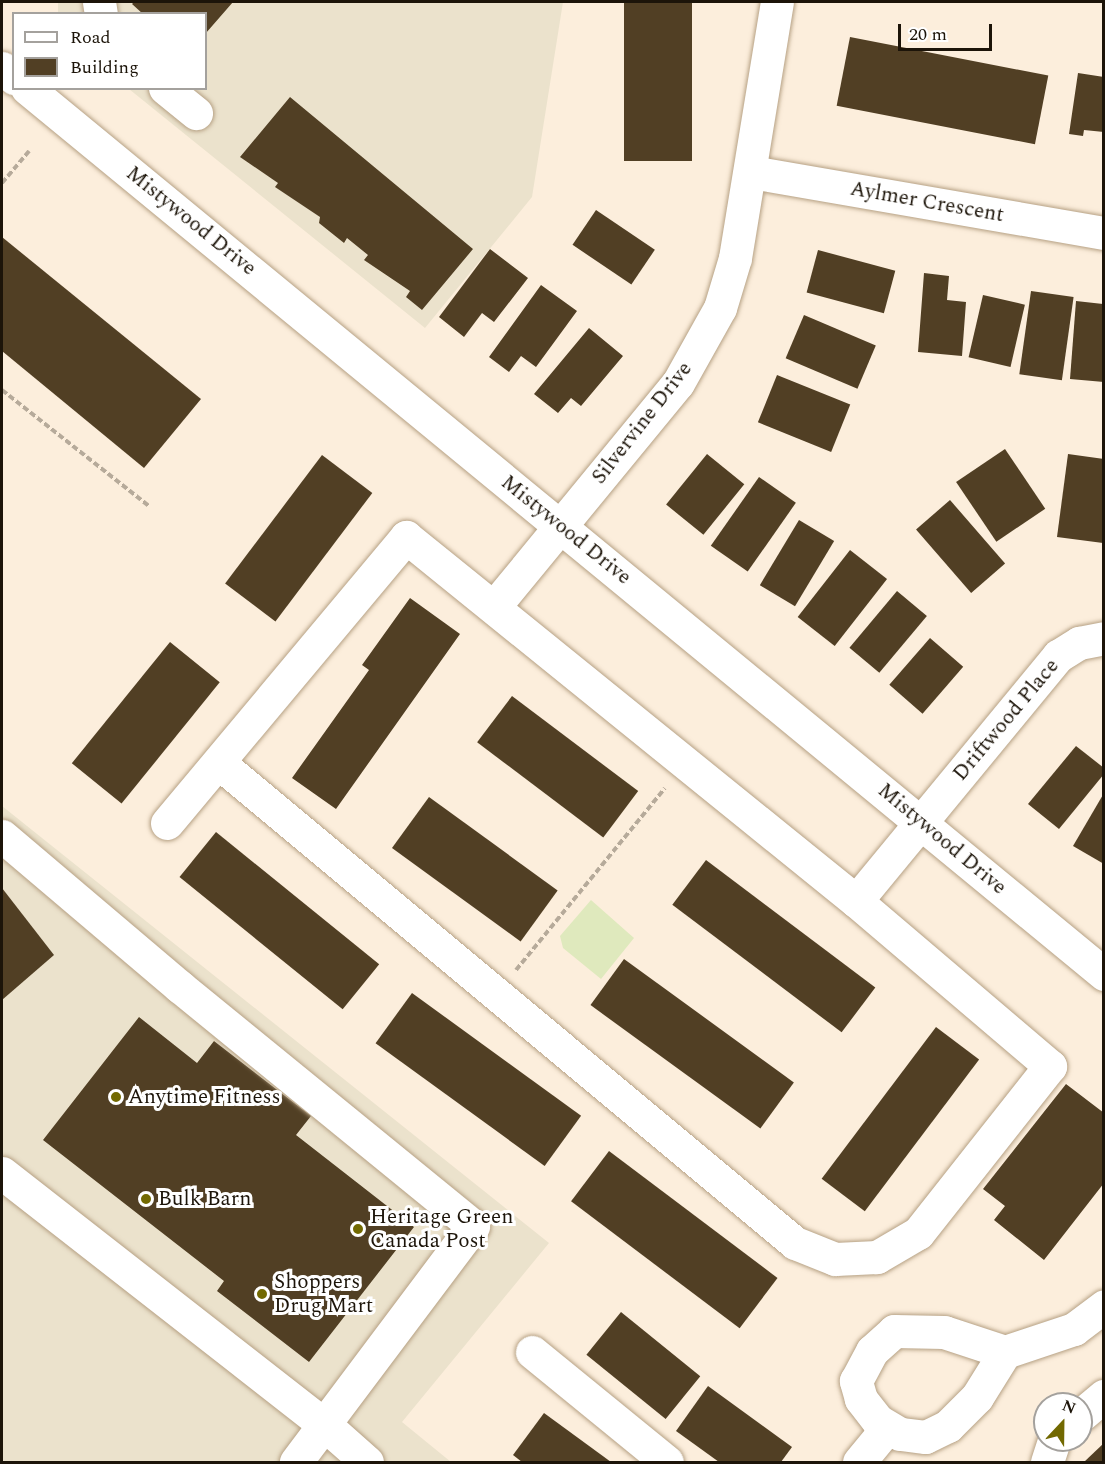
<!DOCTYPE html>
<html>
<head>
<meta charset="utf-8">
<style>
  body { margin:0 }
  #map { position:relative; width:1105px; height:1464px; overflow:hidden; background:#fceedc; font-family:Spectral,serif }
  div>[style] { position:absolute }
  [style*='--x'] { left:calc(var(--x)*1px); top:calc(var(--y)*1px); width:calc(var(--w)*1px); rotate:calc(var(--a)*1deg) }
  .commercial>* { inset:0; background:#ebe2cc }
  .green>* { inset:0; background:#dfe9bd }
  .building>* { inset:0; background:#513f24; transform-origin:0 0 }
  .path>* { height:4px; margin-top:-2px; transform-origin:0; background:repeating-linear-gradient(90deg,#b6aa9a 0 6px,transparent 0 9px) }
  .roads { filter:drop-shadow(0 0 2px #b6a184) drop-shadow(0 0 2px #b6a184) }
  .minor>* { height:33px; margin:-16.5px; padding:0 16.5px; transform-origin:16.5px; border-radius:16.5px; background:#fff }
  .dots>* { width:16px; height:16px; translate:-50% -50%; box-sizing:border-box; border:3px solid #fff; border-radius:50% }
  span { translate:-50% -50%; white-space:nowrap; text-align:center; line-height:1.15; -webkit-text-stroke:6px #fff; paint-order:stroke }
  .street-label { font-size:21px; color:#1c1409 }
  .poi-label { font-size:21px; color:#1c1409 }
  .left { translate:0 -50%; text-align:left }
  .frame { position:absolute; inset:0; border:3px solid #1c1409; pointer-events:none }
  .legend { position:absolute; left:12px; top:12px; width:195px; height:78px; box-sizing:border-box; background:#fff; border:2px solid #a4a19d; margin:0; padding:8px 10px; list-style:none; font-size:18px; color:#1c1409 }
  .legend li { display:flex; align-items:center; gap:12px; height:30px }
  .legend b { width:30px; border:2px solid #a4a19d }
  .north { position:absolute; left:1033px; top:1392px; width:60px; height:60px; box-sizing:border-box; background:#fff; border:2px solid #a4a19d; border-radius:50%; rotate:22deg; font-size:16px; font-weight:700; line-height:24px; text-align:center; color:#1c1409 }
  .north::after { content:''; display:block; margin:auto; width:21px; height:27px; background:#726901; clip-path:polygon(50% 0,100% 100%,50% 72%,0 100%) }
  .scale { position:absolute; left:898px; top:24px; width:94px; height:27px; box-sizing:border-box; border:3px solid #1c1409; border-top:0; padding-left:8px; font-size:18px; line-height:21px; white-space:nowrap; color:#1c1409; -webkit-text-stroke:4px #fff; paint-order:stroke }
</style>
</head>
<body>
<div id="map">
  <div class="commercial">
    <i style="clip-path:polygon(58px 2px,563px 2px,532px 197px,425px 328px,129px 89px,206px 88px,206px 14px,58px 13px)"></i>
    <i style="clip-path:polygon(2px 806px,549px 1243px,402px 1422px,451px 1462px,2px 1462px)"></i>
  </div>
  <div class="green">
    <i style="clip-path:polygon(591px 900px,634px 938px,601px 979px,563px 948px,560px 936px)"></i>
  </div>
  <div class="building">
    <i style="clip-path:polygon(134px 2px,233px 2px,206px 33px,206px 14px,143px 14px,132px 4px)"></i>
    <i style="left:624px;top:2px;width:68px;height:159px"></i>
    <i style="left:850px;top:37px;width:202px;height:70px;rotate:11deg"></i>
    <i style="clip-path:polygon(1078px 73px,1104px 77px,1104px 132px,1084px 130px,1083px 136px,1069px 134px)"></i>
    <i style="clip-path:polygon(290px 97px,473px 249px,422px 310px,406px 297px,410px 291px,364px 260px,368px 255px,347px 238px,344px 243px,319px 223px,320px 217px,275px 187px,278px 183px,240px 157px)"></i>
    <i style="left:596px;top:210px;width:71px;height:42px;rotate:34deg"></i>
    <i style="clip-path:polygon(2px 237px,201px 399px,144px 468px,2px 351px)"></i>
    <i style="clip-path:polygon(490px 249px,528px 278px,494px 322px,482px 313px,464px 337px,439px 317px)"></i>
    <i style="left:818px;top:250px;width:80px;height:44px;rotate:15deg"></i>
    <i style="clip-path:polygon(924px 273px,949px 276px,947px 300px,966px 302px,962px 356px,918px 352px)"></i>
    <i style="clip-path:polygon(541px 285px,577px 311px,536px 367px,521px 356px,509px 372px,489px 357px)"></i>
    <i style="left:1031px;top:291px;width:43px;height:84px;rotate:8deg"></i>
    <i style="left:983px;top:295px;width:43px;height:64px;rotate:13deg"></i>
    <i style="clip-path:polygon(1076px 301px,1103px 304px,1104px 382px,1070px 379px)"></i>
    <i style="left:804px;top:315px;width:78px;height:47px;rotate:23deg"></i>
    <i style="clip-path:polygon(589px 328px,623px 356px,581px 406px,571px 398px,558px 413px,534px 394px)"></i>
    <i style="left:777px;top:375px;width:79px;height:51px;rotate:22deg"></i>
    <i style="left:1005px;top:449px;width:72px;height:59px;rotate:56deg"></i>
    <i style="left:707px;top:454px;width:48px;height:65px;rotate:39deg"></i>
    <i style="clip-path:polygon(1068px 454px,1104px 459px,1103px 543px,1057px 537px)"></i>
    <i style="left:322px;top:455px;width:63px;height:161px;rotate:37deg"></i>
    <i style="left:759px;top:477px;width:45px;height:84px;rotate:35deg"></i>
    <i style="left:950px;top:500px;width:84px;height:45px;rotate:49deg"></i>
    <i style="left:799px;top:520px;width:41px;height:76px;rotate:31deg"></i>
    <i style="left:850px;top:550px;width:47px;height:85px;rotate:38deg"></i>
    <i style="left:897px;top:591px;width:39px;height:74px;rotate:40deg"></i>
    <i style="clip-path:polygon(410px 598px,460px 634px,336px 809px,292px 778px,369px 670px,362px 665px)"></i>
    <i style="left:930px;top:638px;width:44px;height:62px;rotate:41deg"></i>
    <i style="left:170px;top:642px;width:64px;height:156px;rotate:39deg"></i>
    <i style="left:512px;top:696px;width:158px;height:58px;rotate:37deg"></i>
    <i style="clip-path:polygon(1076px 746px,1104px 768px,1104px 774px,1059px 829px,1028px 804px)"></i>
    <i style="clip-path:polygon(1104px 793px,1104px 864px,1073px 846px)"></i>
    <i style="left:429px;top:797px;width:159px;height:63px;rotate:36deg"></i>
    <i style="left:216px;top:832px;width:210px;height:58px;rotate:39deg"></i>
    <i style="left:706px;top:860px;width:212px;height:56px;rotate:37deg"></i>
    <i style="clip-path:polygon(2px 888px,54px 955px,2px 1000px)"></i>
    <i style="left:624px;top:959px;width:210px;height:57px;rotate:36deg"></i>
    <i style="left:412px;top:993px;width:209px;height:62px;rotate:36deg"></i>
    <i style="clip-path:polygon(139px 1017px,197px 1063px,214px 1041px,311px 1116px,296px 1135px,414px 1227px,309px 1362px,217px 1291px,224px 1281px,43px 1140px)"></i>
    <i style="left:936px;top:1027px;width:54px;height:190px;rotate:37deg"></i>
    <i style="clip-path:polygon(1066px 1084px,1104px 1113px,1104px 1183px,1044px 1260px,994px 1220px,1005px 1206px,983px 1189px)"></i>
    <i style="left:609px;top:1151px;width:211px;height:63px;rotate:37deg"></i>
    <i style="left:621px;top:1312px;width:102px;height:55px;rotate:39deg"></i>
    <i style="clip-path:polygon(708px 1386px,792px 1447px,781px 1462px,719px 1462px,676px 1431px)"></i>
    <i style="clip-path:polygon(544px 1413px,611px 1462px,522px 1462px,513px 1455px)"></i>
    <i style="clip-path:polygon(1104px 1443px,1104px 1462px,1084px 1462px)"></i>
  </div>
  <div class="path">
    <i style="--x:2;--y:183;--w:42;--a:-49.8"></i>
    <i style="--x:2;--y:390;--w:187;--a:38.3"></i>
    <i style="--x:516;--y:970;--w:235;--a:-50.7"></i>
  </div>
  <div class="roads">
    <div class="minor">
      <i style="--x:99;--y:2;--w:12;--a:81"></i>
      <i style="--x:2;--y:68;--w:16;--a:40"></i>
      <i style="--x:27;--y:88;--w:1395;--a:39.44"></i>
      <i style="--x:165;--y:88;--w:40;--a:39"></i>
      <i style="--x:751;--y:172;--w:358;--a:9.8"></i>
      <i style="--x:492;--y:604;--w:6;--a:-18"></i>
      <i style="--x:498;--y:602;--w:283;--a:-50.6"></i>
      <i style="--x:678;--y:383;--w:86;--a:-60.8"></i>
      <i style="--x:720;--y:308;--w:52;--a:-73.3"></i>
      <i style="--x:735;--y:258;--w:259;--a:-80.7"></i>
      <i style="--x:167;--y:823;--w:373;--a:-50.1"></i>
      <i style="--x:406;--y:537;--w:579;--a:38.97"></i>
      <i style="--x:856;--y:901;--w:255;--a:40.4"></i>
      <i style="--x:1050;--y:1066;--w:213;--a:128.3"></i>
      <i style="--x:918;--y:1233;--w:48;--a:149.7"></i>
      <i style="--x:877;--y:1257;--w:42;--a:177.3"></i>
      <i style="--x:835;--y:1259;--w:43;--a:-158.2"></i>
      <i style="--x:795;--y:1243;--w:750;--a:-140.19"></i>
      <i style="--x:2;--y:836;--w:233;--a:40.3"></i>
      <i style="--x:180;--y:987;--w:378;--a:39.2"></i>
      <i style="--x:473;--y:1226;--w:295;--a:126.9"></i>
      <i style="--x:856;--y:901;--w:318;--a:-50.5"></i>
      <i style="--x:1058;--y:656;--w:25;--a:-32"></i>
      <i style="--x:1079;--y:643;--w:25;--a:-11"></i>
      <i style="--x:2;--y:1173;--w:410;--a:38"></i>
      <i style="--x:325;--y:1425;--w:56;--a:41.4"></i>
      <i style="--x:532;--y:1352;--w:174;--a:39.2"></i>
      <i style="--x:1005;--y:1352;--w:53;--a:121.9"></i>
      <i style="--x:977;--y:1397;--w:41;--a:135"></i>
      <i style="--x:948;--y:1426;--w:25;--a:154"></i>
      <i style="--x:925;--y:1437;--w:25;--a:-173"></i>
      <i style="--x:900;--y:1434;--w:26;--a:-149"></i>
      <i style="--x:878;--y:1421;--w:28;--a:-128"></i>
      <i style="--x:861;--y:1399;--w:19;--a:-106"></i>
      <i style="--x:856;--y:1381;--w:34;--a:-62"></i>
      <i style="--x:872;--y:1351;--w:30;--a:-42"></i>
      <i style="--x:894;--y:1331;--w:50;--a:1.1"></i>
      <i style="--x:944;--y:1332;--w:64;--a:18.2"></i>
      <i style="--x:1005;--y:1352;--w:73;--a:-18.4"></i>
      <i style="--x:1074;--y:1329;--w:38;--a:-37"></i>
      <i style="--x:1081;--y:1415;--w:30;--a:-40"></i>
      <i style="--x:859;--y:1462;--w:45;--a:-50.4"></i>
      <i style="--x:1047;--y:1462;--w:23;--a:-72"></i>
    </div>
  </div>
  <div class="dots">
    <i style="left:116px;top:1097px;background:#726901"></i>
    <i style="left:146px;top:1199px;background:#726901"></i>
    <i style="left:358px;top:1229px;background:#726901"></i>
    <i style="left:262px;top:1294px;background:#726901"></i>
  </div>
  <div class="street-label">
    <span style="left:927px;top:202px;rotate:10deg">Aylmer Crescent</span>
    <span style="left:191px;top:221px;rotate:39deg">Mistywood Drive</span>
    <span style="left:642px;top:423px;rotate:-52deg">Silvervine Drive</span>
    <span style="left:566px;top:530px;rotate:39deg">Mistywood Drive</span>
    <span style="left:1006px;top:720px;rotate:-50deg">Driftwood Place</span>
    <span style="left:942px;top:839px;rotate:40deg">Mistywood Drive</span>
  </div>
  <div class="poi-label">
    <span class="left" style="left:128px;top:1097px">Anytime Fitness</span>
    <span class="left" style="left:158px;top:1199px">Bulk Barn</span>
    <span class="left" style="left:370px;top:1229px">Heritage Green<br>Canada Post</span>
    <span class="left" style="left:274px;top:1294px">Shoppers<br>Drug Mart</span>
  </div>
  <div class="frame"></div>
  <ul class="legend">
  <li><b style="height:8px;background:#fff"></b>Road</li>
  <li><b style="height:16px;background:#513f24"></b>Building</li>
  </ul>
  <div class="north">N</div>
  <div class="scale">20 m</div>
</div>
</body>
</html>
